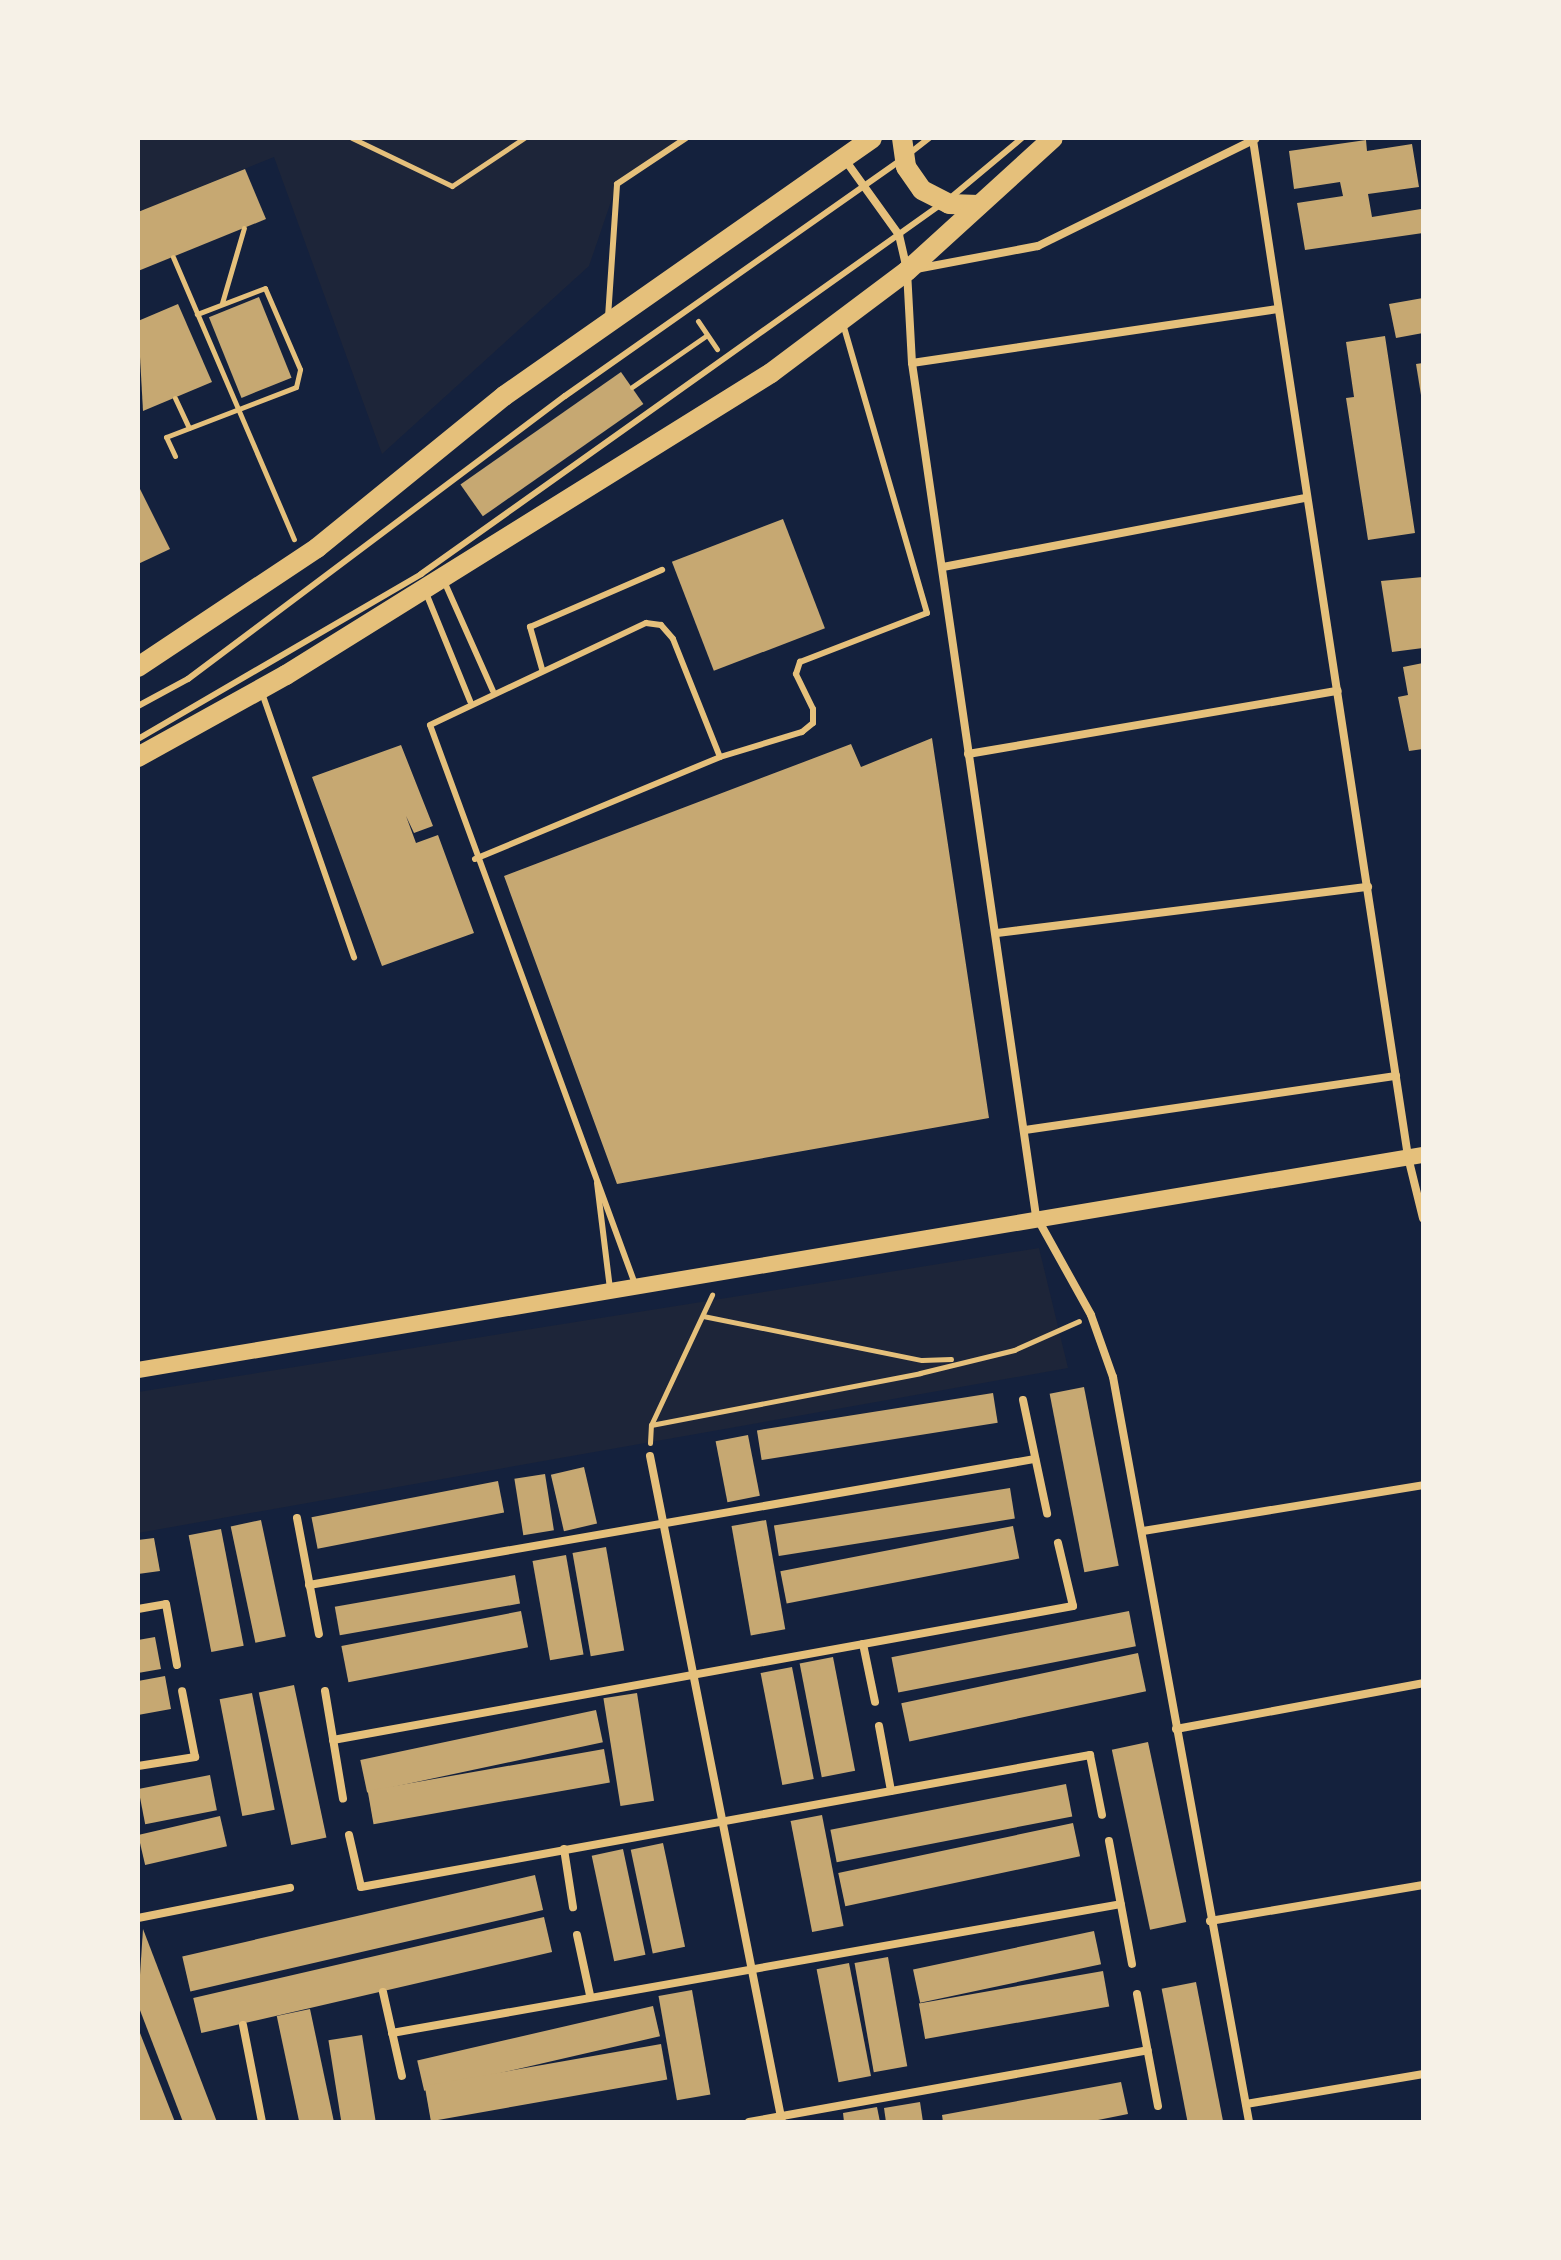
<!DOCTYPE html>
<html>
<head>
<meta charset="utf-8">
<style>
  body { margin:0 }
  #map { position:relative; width:1561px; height:2260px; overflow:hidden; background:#14213d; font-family:Montserrat,sans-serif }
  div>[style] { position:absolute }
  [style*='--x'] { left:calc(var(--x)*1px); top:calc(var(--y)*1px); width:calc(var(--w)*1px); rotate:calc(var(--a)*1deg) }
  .green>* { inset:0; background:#1d2539 }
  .building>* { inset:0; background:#c6a872; transform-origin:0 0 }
  .path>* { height:5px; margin:-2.5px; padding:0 2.5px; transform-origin:2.5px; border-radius:2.5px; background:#e5c07b }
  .service>* { height:6px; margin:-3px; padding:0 3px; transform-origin:3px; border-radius:3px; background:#e5c07b }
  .minor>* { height:8px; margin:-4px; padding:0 4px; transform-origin:4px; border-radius:4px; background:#e5c07b }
  .secondary>* { height:16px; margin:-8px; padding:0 8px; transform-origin:8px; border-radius:8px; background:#e5c07b }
  .primary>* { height:20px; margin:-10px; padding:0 10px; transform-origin:10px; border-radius:10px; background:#e5c07b }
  span { translate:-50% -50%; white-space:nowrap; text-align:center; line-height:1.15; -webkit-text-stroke:7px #f6f1e7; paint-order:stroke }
  .frame { position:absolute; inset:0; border:140px solid #f6f1e7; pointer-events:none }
</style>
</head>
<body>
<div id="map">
  <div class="green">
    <i style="clip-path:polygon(138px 138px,686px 138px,617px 184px,589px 266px,382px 454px,274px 157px,138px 212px)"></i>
    <i style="clip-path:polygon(1039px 1248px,1068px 1368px,138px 1533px,138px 1392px)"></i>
  </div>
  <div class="building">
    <i style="clip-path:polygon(1366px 140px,1367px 151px,1412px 144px,1419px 187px,1368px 194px,1372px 217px,1421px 209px,1423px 233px,1305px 250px,1297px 203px,1343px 196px,1340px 182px,1294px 189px,1289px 151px)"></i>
    <i style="clip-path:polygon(245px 169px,266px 219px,138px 271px,138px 212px)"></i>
    <i style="left:259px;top:297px;width:87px;height:54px;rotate:68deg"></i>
    <i style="clip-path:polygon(1423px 298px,1423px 333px,1396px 338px,1389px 304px)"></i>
    <i style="clip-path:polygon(178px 304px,212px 382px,143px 411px,138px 321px)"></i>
    <i style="clip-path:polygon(1385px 336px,1415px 533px,1368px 540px,1346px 398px,1354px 397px,1346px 342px)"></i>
    <i style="clip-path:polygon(1423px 363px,1423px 395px,1421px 395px,1416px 364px)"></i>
    <i style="left:621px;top:372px;width:39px;height:196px;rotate:55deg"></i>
    <i style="clip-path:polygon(138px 485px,170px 549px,138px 564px)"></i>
    <i style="left:783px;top:519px;width:117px;height:119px;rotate:69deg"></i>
    <i style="clip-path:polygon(1423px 577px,1423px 648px,1392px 652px,1381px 581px)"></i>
    <i style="clip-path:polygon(1423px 663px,1423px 749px,1409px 751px,1398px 697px,1408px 695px,1403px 667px)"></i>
    <i style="clip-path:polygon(932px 738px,989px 1118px,617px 1184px,504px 876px,851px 744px,861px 767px)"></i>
    <i style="clip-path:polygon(401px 745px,433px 826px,414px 833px,406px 816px,416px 843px,438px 835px,474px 933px,382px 966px,312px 777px)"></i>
    <i style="left:1084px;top:1387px;width:182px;height:35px;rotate:79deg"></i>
    <i style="left:993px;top:1393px;width:30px;height:239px;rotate:81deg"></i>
    <i style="left:748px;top:1435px;width:62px;height:33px;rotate:79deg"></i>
    <i style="left:584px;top:1467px;width:58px;height:34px;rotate:77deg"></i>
    <i style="left:545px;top:1474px;width:57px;height:31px;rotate:81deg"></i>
    <i style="left:498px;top:1481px;width:32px;height:190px;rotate:79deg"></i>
    <i style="left:1010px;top:1488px;width:31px;height:239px;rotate:81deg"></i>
    <i style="left:261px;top:1520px;width:119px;height:31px;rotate:78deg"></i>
    <i style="left:766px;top:1520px;width:111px;height:35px;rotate:80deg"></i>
    <i style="left:1013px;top:1526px;width:33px;height:237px;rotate:79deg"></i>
    <i style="left:221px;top:1529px;width:119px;height:33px;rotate:79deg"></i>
    <i style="clip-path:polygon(154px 1538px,160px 1571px,138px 1574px,138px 1540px)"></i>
    <i style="left:606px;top:1547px;width:105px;height:34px;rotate:80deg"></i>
    <i style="left:566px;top:1555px;width:101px;height:34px;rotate:80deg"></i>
    <i style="left:515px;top:1575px;width:29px;height:183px;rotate:80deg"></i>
    <i style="left:521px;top:1611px;width:37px;height:183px;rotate:79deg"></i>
    <i style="left:1129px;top:1611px;width:36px;height:242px;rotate:79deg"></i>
    <i style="clip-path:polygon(155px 1637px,161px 1669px,138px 1673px,138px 1640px)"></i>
    <i style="left:1138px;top:1653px;width:39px;height:242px;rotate:78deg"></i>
    <i style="left:833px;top:1657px;width:116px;height:34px;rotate:79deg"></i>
    <i style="left:792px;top:1667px;width:114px;height:32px;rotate:79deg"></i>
    <i style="clip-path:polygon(165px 1676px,171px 1709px,138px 1715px,138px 1681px)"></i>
    <i style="left:294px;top:1685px;width:156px;height:36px;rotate:78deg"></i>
    <i style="left:252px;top:1693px;width:119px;height:33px;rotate:79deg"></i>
    <i style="left:637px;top:1693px;width:109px;height:34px;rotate:81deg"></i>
    <i style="left:596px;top:1710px;width:33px;height:241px;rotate:78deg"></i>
    <i style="left:1148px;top:1742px;width:184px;height:37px;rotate:78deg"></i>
    <i style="left:604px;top:1749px;width:34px;height:240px;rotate:80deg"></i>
    <i style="left:210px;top:1775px;width:36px;height:73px;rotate:79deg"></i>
    <i style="left:1066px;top:1784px;width:33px;height:240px;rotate:79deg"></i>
    <i style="left:822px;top:1815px;width:113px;height:32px;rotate:79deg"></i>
    <i style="left:220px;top:1816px;width:31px;height:84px;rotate:77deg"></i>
    <i style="left:1073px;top:1823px;width:34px;height:240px;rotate:78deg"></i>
    <i style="left:663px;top:1843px;width:106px;height:33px;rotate:78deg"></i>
    <i style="left:623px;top:1849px;width:108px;height:32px;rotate:78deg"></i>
    <i style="left:535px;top:1875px;width:36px;height:362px;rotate:77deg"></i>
    <i style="left:544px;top:1917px;width:36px;height:360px;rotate:77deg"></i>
    <i style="clip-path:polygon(143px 1929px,217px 2122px,183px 2122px,138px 2005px)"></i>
    <i style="left:1094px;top:1931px;width:34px;height:185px;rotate:78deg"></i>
    <i style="left:888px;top:1957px;width:111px;height:34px;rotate:80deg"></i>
    <i style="left:849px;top:1963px;width:115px;height:33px;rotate:79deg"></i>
    <i style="left:1103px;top:1971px;width:36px;height:187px;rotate:80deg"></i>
    <i style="left:1196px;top:1982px;width:142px;height:35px;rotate:79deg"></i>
    <i style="left:692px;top:1990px;width:106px;height:34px;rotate:80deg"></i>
    <i style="left:653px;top:2006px;width:31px;height:242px;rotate:77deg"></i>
    <i style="left:310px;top:2009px;width:116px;height:34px;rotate:78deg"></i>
    <i style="clip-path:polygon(138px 2028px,175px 2122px,138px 2122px)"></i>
    <i style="left:362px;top:2035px;width:88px;height:34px;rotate:81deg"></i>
    <i style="left:661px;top:2044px;width:36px;height:240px;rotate:80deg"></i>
    <i style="clip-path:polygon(1121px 2082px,1128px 2114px,1088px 2122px,943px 2122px,942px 2115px)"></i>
    <i style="clip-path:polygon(920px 2102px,923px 2122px,886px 2122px,884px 2108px)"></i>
    <i style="clip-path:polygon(877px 2107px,880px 2122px,844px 2122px,843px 2113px)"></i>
  </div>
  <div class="path">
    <i style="--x:352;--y:138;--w:111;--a:25.6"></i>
    <i style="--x:452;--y:186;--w:87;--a:-33.7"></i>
    <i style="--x:173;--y:257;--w:307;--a:66.8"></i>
    <i style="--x:222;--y:303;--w:78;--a:-73.7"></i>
    <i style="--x:698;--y:321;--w:34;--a:56"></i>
    <i style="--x:632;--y:387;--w:91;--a:-34.7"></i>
    <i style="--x:175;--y:398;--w:33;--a:65"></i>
    <i style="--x:175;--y:456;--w:21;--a:-115"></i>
    <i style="--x:166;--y:437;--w:139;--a:-21"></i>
    <i style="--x:296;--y:387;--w:18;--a:-77"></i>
    <i style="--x:300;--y:369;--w:88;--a:-113.4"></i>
    <i style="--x:265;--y:288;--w:73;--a:159.1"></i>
    <i style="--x:703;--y:1316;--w:223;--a:11.4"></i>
    <i style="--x:922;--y:1360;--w:29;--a:-2"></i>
    <i style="--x:651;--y:1425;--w:274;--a:-10.9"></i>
    <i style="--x:920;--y:1373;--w:97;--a:-13.7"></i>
    <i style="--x:1014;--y:1350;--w:71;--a:-24"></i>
    <i style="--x:650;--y:1443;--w:18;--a:-87"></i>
    <i style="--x:651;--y:1425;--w:144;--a:-64.9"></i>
  </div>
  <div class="service">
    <i style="--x:910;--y:153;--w:24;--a:-38"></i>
    <i style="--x:949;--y:199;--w:95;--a:-39.9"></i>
    <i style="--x:608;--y:317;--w:133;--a:-86.1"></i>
    <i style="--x:617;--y:184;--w:83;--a:-33.7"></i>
    <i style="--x:444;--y:581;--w:120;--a:66"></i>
    <i style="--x:426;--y:593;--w:117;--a:67.8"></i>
    <i style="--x:542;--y:669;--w:44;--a:-105.9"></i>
    <i style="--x:530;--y:627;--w:144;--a:-23.4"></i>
    <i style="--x:262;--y:693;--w:280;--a:70.8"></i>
    <i style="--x:138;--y:706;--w:57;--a:-28.4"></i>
    <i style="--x:188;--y:679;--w:471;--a:-36.9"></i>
    <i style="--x:565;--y:396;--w:411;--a:-35.1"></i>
    <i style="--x:138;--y:739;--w:328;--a:-30.2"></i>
    <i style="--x:421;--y:574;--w:637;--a:-35.41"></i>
    <i style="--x:475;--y:859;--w:265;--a:-22.6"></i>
    <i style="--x:720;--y:757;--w:86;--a:-17"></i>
    <i style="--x:802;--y:732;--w:14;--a:-39"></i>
    <i style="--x:813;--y:723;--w:14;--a:-90"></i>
    <i style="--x:813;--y:709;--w:39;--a:-116"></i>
    <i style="--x:796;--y:674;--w:13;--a:-72"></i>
    <i style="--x:800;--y:662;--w:136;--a:-21.1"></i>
    <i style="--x:927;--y:613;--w:301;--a:-106.2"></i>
    <i style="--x:597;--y:1183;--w:107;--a:83"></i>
    <i style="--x:635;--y:1284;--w:595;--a:-110.14"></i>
    <i style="--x:430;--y:725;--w:239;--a:-25.3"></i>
    <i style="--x:646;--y:623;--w:15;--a:8"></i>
    <i style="--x:661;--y:625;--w:18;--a:49"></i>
    <i style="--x:673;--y:639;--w:127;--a:68.3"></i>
  </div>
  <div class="minor">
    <i style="--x:1253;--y:140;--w:1029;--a:81.33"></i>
    <i style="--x:1408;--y:1157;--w:63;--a:76.2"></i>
    <i style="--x:843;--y:157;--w:96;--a:54.3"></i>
    <i style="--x:899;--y:235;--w:37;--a:77"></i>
    <i style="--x:907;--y:271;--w:92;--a:86.9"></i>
    <i style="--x:912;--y:363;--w:862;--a:81.73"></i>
    <i style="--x:1036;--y:1216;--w:113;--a:60.9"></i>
    <i style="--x:1091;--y:1315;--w:66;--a:70.5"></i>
    <i style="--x:1113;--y:1377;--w:757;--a:79.65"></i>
    <i style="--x:916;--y:269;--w:124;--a:-10.7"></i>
    <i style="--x:1038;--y:246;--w:242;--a:-26.2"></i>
    <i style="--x:912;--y:363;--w:368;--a:-8.4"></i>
    <i style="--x:943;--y:567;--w:369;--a:-10.8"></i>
    <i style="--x:968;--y:754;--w:375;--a:-9.7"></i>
    <i style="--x:997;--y:933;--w:374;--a:-7.1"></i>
    <i style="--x:1025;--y:1130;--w:375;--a:-8.3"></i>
    <i style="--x:1023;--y:1400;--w:116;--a:78"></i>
    <i style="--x:650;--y:1456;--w:679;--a:78.79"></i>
    <i style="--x:297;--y:1518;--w:118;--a:79.3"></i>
    <i style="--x:1143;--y:1531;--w:284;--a:-9.3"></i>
    <i style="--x:309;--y:1585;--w:737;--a:-9.85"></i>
    <i style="--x:138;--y:1609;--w:28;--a:-10"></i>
    <i style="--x:166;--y:1604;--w:62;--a:79.8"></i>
    <i style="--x:863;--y:1644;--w:59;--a:78.3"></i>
    <i style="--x:325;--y:1691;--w:109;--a:80.5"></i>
    <i style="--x:879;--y:1726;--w:66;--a:79.5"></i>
    <i style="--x:1176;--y:1729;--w:251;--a:-10.5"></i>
    <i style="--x:333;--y:1740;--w:752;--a:-10.26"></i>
    <i style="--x:1073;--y:1606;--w:65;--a:-103.4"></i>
    <i style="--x:138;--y:1766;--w:58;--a:-9"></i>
    <i style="--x:195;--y:1757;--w:67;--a:-101.1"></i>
    <i style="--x:349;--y:1835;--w:53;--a:77"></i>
    <i style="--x:361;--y:1887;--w:741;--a:-10.26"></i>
    <i style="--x:1090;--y:1755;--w:61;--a:78.7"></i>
    <i style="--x:1109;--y:1841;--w:125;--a:79.4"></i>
    <i style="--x:564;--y:1849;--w:59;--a:81.2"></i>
    <i style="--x:138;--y:1918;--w:155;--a:-11.2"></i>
    <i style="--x:1210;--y:1921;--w:216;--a:-9.6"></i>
    <i style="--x:577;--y:1935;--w:61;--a:77.8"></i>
    <i style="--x:383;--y:1992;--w:86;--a:77.3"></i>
    <i style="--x:1137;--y:1994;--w:114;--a:79.4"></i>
    <i style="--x:243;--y:2025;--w:99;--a:78.9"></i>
    <i style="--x:392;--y:2033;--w:740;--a:-10.03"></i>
    <i style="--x:1246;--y:2104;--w:180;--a:-9.6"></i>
    <i style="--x:749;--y:2122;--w:405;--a:-10.2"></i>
  </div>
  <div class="secondary">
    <i style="--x:138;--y:1370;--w:1303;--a:-9.5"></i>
  </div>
  <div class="primary">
    <i style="--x:902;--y:138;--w:29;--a:82"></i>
    <i style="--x:906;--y:167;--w:28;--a:55"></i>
    <i style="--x:922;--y:190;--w:30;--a:27"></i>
    <i style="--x:949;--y:204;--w:30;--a:2"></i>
    <i style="--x:138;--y:667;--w:215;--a:-33.6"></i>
    <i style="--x:317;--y:548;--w:241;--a:-39.1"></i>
    <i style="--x:504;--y:396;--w:449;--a:-35"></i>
    <i style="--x:138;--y:757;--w:169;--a:-29"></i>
    <i style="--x:286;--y:675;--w:571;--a:-31.91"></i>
    <i style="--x:771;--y:373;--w:170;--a:-36.9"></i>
    <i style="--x:907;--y:271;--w:197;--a:-42.3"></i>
  </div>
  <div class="frame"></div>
</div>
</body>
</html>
